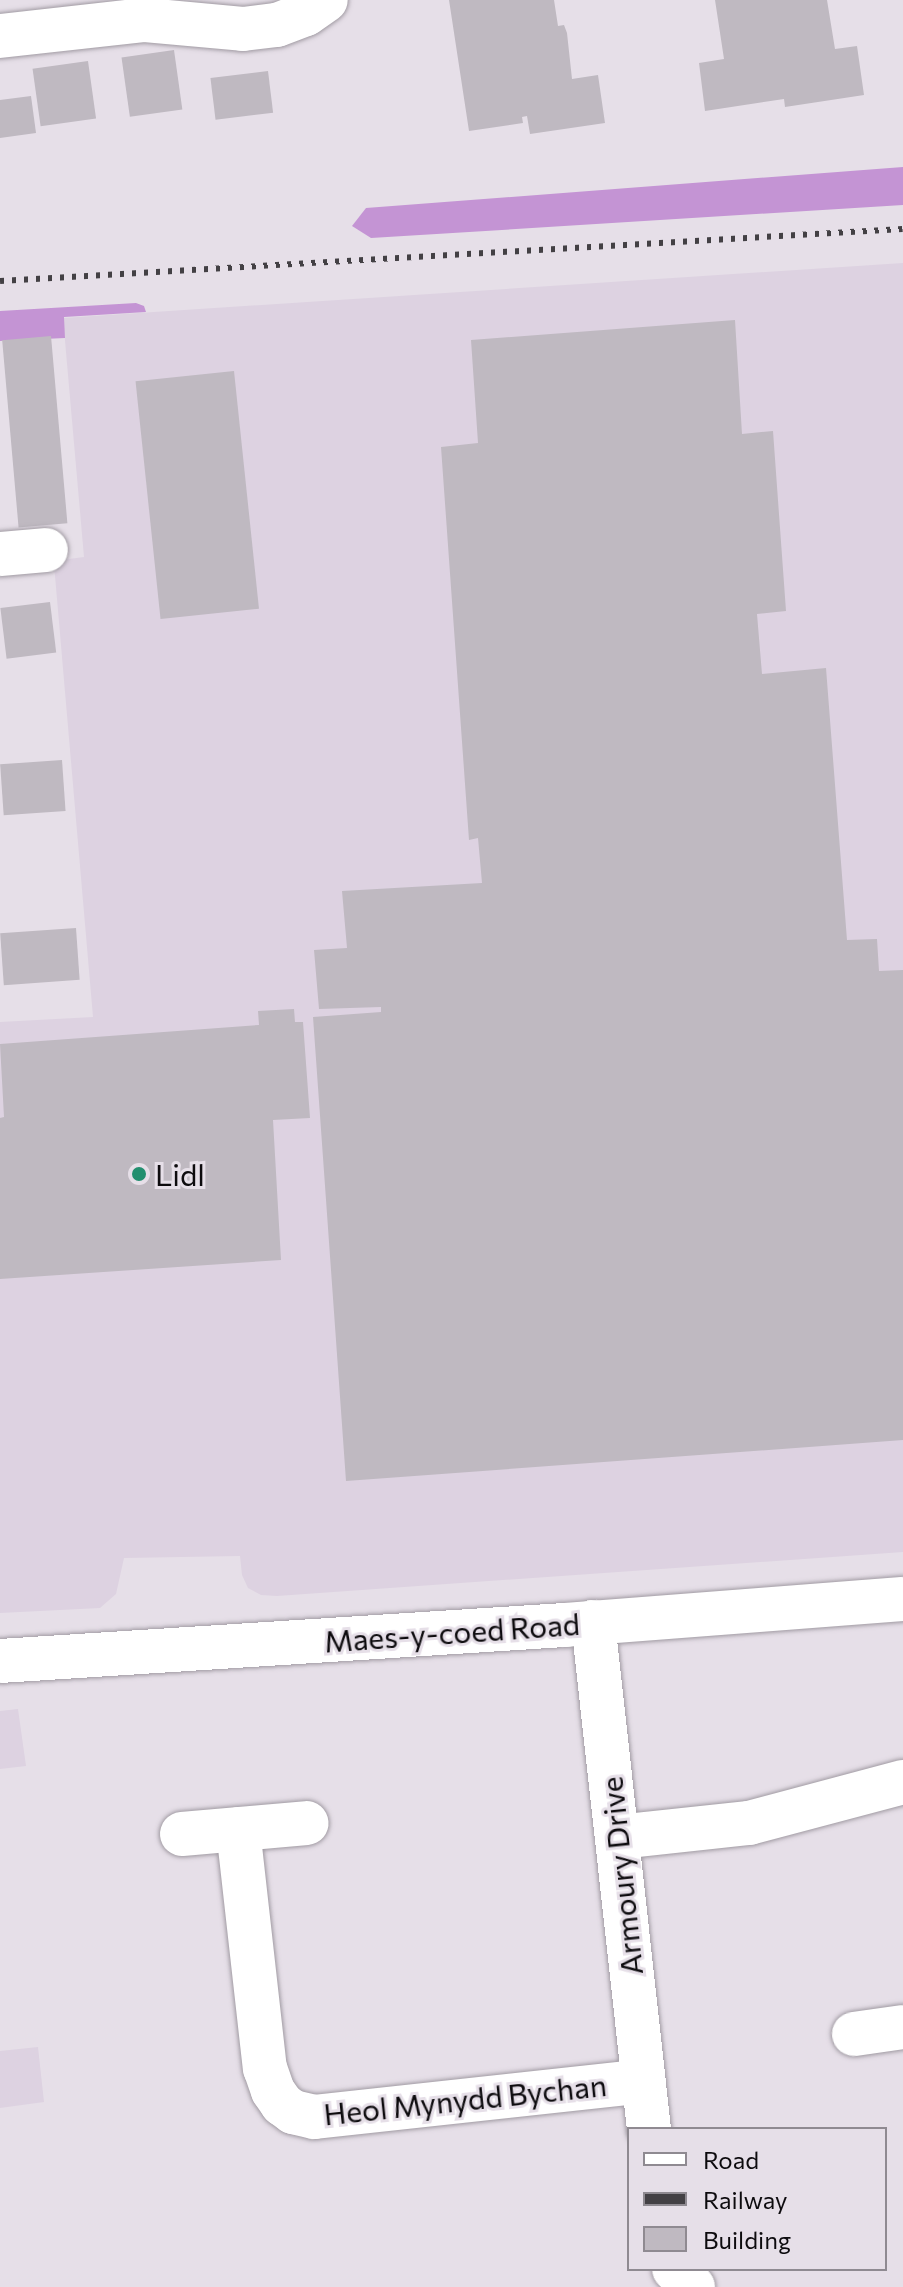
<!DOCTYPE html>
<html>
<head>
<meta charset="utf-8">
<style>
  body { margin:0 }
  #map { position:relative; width:903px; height:2287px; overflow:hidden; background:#e6dfe8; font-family:Commissioner,sans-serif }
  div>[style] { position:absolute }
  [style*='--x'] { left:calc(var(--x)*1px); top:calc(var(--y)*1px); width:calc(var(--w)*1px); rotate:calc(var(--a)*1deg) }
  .built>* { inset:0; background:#ddd2e1 }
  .forest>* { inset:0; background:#c494d4 }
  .building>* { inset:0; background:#bfb9c1; transform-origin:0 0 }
  .roads { filter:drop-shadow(0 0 2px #a19ba3) drop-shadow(0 0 2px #a19ba3) }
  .minor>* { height:44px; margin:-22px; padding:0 22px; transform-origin:22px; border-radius:22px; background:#fff }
  .tertiary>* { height:44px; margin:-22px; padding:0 22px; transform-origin:22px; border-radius:22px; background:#fff }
  .rail>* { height:6px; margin-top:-3px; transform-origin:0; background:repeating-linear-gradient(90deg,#434044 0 4px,transparent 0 12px) }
  .dots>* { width:22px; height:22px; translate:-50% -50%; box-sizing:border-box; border:4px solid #e6dfe8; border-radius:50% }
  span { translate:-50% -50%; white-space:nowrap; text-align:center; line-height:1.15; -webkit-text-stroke:6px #e6dfe8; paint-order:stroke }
  .poi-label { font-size:30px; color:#0d0b0e }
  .left { translate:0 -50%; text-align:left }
  .street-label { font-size:30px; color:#0d0b0e }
  .legend { position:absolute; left:627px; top:2127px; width:260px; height:144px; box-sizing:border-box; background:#e6dfe8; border:2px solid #8f8a91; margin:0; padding:10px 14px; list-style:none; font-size:24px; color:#0d0b0e }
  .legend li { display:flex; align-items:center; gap:16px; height:40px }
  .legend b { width:40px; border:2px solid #8f8a91 }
</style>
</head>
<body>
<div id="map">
  <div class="built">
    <i style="clip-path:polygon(903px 263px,903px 1552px,277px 1596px,261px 1595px,248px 1588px,242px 1575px,240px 1556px,124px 1558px,116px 1594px,100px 1608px,0 1613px,0 1022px,93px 1017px,54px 564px,54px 561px,84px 557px,63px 318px)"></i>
    <i style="clip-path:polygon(18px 1709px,26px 1766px,0 1769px,0 1711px)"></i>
    <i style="clip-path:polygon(38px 2047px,44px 2102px,0 2108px,0 2051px)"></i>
  </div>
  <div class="forest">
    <i style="clip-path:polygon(903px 167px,903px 205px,371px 238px,352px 226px,366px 208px)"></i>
    <i style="clip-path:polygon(136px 303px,144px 306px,146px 312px,64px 317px,65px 338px,0 341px,0 311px)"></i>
  </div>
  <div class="building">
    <i style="clip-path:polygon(449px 0,554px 0,558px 26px,564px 25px,567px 33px,572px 79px,598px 75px,605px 123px,530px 134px,527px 116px,522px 117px,523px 123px,469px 131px)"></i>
    <i style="clip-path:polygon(715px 0,827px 0,835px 49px,857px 46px,864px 95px,785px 107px,784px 99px,705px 111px,699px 63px,724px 59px)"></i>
    <i style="left:174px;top:50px;width:60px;height:53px;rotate:82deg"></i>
    <i style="left:88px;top:61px;width:58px;height:56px;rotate:82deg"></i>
    <i style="left:268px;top:71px;width:42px;height:58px;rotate:83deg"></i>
    <i style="clip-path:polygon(31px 96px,36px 133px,0 138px,0 100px)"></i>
    <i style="clip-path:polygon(735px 320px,742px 434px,773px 431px,786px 611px,757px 614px,762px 674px,826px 668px,847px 940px,877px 939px,879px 971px,903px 970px,903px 1440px,346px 1481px,313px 1017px,381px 1012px,381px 1007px,319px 1009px,314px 950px,347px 948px,342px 891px,482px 883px,478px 838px,469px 840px,441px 447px,478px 443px,471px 340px)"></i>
    <i style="left:51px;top:336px;width:188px;height:49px;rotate:85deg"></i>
    <i style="left:234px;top:371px;width:239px;height:99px;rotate:84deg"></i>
    <i style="left:50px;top:602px;width:51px;height:50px;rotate:83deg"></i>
    <i style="left:62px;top:760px;width:51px;height:62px;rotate:86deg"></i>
    <i style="left:76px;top:928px;width:52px;height:76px;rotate:86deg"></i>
    <i style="clip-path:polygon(294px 1009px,295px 1022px,303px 1022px,310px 1118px,273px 1120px,281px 1260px,0 1279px,0 1118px,4px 1117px,0 1044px,259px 1025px,258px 1011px)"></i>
  </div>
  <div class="roads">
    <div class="minor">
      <i style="--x:0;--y:36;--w:146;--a:-6.3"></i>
      <i style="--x:145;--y:20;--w:98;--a:5.2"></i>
      <i style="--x:243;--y:29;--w:34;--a:-7"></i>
      <i style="--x:277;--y:25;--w:31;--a:-21"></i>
      <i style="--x:306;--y:14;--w:24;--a:-35"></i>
      <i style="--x:0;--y:554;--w:46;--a:-5"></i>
      <i style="--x:593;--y:1622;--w:510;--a:83.7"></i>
      <i style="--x:238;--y:1829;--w:241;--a:83.6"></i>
      <i style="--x:265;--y:2068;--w:24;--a:71"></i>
      <i style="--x:273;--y:2091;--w:16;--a:55"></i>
      <i style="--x:282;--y:2104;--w:14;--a:36"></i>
      <i style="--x:293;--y:2112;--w:22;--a:13"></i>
      <i style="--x:314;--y:2117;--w:331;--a:-6.2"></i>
      <i style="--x:182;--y:1834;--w:125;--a:-5"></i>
      <i style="--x:618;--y:1837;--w:132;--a:-6.1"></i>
      <i style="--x:749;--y:1823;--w:159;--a:-14.9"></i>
      <i style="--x:854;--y:2034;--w:49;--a:-8.1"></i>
      <i style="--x:674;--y:2269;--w:26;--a:43"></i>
    </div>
    <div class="tertiary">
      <i style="--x:0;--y:1661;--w:566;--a:-3.65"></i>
      <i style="--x:565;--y:1625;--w:339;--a:-4.4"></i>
    </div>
  </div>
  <div class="rail">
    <i style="--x:0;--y:281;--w:904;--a:-3.3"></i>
  </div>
  <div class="dots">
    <i style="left:139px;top:1174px;background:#228f6f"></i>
  </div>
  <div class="poi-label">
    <span class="left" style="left:155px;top:1174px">Lidl</span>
  </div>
  <div class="street-label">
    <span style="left:452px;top:1632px;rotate:-4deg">Maes-y-coed Road</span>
    <span style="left:621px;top:1876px;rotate:-96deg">Armoury Drive</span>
    <span style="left:465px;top:2099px;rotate:-6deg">Heol Mynydd Bychan</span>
  </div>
  <ul class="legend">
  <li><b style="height:10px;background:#fff"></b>Road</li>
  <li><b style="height:10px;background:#434044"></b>Railway</li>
  <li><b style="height:22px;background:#bfb9c1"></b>Building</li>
  </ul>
</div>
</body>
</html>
